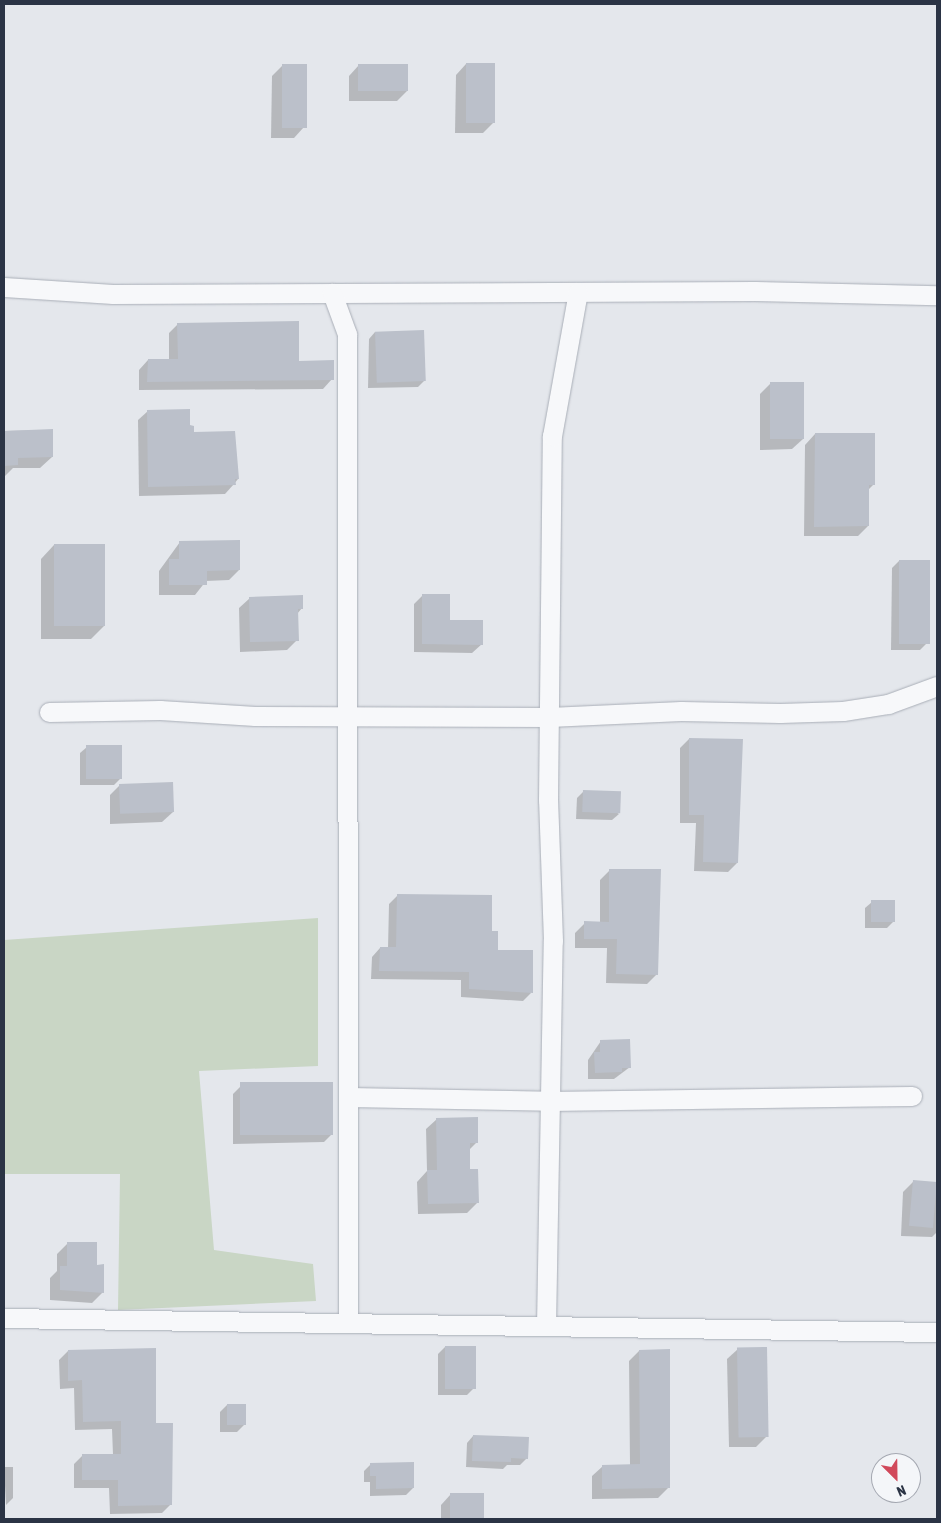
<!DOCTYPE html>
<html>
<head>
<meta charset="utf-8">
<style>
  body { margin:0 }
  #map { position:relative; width:941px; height:1523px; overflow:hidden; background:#e4e7ec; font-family:"Asap Condensed",sans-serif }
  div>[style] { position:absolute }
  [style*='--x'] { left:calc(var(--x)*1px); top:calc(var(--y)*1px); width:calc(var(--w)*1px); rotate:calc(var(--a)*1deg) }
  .green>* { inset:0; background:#c9d6c5 }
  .shadow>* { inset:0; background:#0003 }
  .building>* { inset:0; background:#bbc0ca; transform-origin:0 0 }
  .roads { filter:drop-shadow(0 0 1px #a9aeb7) drop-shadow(0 0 1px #a9aeb7) }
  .minor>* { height:19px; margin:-9.5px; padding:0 9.5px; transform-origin:9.5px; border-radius:9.5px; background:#f7f8fa }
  span { translate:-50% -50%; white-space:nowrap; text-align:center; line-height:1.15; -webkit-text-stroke:5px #f4f6f9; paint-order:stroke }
  .frame { position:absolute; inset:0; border:5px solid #2b3445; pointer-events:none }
  .north { position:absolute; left:871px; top:1453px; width:50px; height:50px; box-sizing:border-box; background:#f4f6f9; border:1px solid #a4a8b1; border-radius:50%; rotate:157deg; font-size:14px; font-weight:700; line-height:20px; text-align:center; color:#2b3445 }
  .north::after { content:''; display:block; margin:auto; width:18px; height:22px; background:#d1495b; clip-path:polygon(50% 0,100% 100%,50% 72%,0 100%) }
</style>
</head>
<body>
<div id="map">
  <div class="green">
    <i style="clip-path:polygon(318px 918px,318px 1066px,199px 1071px,214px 1250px,313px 1264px,316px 1301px,118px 1310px,120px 1174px,4px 1174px,4px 940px)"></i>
  </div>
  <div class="shadow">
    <i style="clip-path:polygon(466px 64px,493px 123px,483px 133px,455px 133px,456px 75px)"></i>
    <i style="clip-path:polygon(283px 65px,304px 127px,294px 138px,271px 138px,272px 76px)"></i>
    <i style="clip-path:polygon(359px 65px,407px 91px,397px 101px,349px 101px,349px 76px)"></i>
    <i style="clip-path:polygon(178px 324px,298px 362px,332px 379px,323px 389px,139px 390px,139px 370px,148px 360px,169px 361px,169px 333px)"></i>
    <i style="clip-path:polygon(375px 332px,425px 380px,418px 387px,368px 388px,369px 339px)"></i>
    <i style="clip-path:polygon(770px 384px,803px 439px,792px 449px,760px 450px,760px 394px)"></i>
    <i style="clip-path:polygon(148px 411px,189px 427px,238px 479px,234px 484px,225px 494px,139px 496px,138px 420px)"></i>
    <i style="clip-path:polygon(51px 430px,52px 457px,40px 468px,13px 468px,4px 477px,4px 431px)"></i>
    <i style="clip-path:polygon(815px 434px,874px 484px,868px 490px,868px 526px,858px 536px,804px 536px,805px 445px)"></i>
    <i style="clip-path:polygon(180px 542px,239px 570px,229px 580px,206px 581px,195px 595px,159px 595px,159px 571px)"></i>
    <i style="clip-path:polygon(54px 545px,105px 625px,91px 639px,41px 639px,41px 559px)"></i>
    <i style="clip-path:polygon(899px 561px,927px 643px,920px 650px,891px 650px,892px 568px)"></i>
    <i style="clip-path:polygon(423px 595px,449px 621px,482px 644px,472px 653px,414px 652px,414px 604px)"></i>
    <i style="clip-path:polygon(250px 598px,302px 608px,297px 614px,297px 640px,287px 650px,240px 652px,239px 608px)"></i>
    <i style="clip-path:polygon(689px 739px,737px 863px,728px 872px,694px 871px,696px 823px,680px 823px,680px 748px)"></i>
    <i style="clip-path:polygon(87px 747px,121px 778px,114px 785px,80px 785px,80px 753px)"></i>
    <i style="clip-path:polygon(120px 785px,173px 812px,162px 822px,110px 824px,110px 795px)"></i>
    <i style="clip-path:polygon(584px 791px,619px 814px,612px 820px,576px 819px,577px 798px)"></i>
    <i style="clip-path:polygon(610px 870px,657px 974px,647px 984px,606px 983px,607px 948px,575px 948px,575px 933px,585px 923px,600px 923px,600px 880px)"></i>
    <i style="clip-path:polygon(398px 895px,496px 951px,531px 993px,523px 1001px,461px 997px,461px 980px,371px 979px,372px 957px,380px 948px,388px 948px,389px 904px)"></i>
    <i style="clip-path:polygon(872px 902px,894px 921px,887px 928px,865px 928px,865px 908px)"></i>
    <i style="clip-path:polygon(601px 1041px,630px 1067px,614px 1079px,588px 1079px,588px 1060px)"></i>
    <i style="clip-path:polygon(241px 1086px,332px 1134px,324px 1142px,233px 1144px,233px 1094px)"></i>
    <i style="clip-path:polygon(437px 1119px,477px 1142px,469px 1150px,469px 1171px,477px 1203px,467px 1213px,418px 1214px,417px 1182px,427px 1171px,426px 1129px)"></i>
    <i style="clip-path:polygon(913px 1182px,937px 1183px,937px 1232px,932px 1237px,901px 1236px,903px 1192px)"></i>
    <i style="clip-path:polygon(68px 1243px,95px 1266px,103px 1292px,92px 1303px,50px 1300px,50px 1278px,57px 1271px,57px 1254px)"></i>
    <i style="clip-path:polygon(445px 1347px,474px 1388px,467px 1395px,438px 1395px,438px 1354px)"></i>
    <i style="clip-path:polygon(738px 1349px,767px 1436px,756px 1447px,729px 1447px,727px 1359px)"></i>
    <i style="clip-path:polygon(68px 1351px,155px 1425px,171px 1504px,162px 1513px,110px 1514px,109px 1488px,74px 1488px,74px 1464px,83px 1455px,113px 1455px,112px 1429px,75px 1430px,74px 1388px,60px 1389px,59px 1360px)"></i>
    <i style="clip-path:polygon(639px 1351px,668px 1488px,658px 1498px,592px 1499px,592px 1476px,603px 1466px,630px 1466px,629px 1361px)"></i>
    <i style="clip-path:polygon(227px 1405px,244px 1425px,237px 1432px,220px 1432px,220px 1412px)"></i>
    <i style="clip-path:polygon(473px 1436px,527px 1458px,520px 1465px,507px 1465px,503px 1469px,466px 1467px,467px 1443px)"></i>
    <i style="clip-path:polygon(371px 1464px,413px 1488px,406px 1495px,370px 1496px,370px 1482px,364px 1482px,364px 1471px)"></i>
    <i style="clip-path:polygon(4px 1467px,13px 1467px,13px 1498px,6px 1505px)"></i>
    <i style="clip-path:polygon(451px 1494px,483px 1494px,483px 1519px,441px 1519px,441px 1505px)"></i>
  </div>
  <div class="building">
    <i style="left:466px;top:63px;width:29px;height:60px"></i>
    <i style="left:282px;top:64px;width:25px;height:64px"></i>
    <i style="left:358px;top:64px;width:50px;height:27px"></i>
    <i style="clip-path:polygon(299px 321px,299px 361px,334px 360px,334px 380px,147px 382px,148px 359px,178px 359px,177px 323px)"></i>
    <i style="left:424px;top:330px;width:51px;height:49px;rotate:88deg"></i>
    <i style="left:804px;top:382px;width:57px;height:34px;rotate:90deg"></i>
    <i style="clip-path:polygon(190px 409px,190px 425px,194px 426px,194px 432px,235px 431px,239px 479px,235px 479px,236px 485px,148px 487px,147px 410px)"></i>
    <i style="clip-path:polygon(53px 429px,53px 457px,18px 458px,18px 465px,4px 466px,4px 431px)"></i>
    <i style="clip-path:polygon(815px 433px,875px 433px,875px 485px,869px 485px,869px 526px,814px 527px)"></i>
    <i style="clip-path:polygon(240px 540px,240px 570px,207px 571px,207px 585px,169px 585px,169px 559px,179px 559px,179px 541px)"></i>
    <i style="left:54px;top:544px;width:51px;height:82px"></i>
    <i style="left:899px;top:560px;width:31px;height:84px"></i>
    <i style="clip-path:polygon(422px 594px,450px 594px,450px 620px,483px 620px,483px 645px,422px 644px)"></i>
    <i style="clip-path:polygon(303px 595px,303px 609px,298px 609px,299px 641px,250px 642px,249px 597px)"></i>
    <i style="clip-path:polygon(689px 738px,743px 739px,738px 863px,703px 862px,704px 815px,689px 815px)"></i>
    <i style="left:86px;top:745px;width:36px;height:34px"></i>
    <i style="left:173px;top:782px;width:30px;height:54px;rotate:88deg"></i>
    <i style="left:583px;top:790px;width:38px;height:22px;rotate:2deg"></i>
    <i style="clip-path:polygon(609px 869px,661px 869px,658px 975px,616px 974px,617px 939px,584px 939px,584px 921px,609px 922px)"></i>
    <i style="clip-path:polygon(397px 894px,492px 895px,492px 931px,498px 931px,498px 950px,533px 950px,533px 993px,469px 989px,469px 972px,379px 971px,380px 947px,396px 947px)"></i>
    <i style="left:871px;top:900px;width:24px;height:22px"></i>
    <i style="clip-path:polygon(630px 1039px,631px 1068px,622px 1068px,622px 1072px,595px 1073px,594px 1052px,600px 1052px,600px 1040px)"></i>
    <i style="left:333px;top:1082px;width:53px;height:93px;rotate:90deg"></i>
    <i style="clip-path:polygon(478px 1117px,478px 1143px,470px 1143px,470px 1169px,478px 1169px,479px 1203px,428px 1204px,427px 1170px,437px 1170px,436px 1118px)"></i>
    <i style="left:913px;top:1180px;width:24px;height:46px;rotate:5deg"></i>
    <i style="clip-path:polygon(67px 1242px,97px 1242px,97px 1265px,104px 1264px,104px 1293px,60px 1290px,60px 1266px,67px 1266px)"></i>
    <i style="left:445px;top:1346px;width:31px;height:43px"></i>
    <i style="left:767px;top:1347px;width:90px;height:30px;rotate:89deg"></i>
    <i style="clip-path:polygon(156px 1348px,156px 1423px,173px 1423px,172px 1505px,118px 1506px,118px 1480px,82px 1480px,82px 1454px,121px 1454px,121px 1421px,83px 1422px,82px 1380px,68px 1381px,68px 1350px)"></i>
    <i style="clip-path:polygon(670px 1349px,670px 1488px,602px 1489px,602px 1465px,640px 1464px,639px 1350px)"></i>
    <i style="left:227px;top:1404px;width:19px;height:21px"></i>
    <i style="clip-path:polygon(473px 1435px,529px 1437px,528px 1459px,511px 1458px,511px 1462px,472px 1461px)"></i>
    <i style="clip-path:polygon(414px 1462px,414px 1488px,376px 1489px,376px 1476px,370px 1476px,370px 1463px)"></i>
    <i style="left:450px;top:1493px;width:34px;height:26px"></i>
  </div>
  <div class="roads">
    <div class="minor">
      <i style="--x:4;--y:287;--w:109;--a:3.7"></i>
      <i style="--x:113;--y:294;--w:642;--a:-0.27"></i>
      <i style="--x:755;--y:291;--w:182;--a:1.3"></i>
      <i style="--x:332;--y:293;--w:44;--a:69.9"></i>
      <i style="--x:347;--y:334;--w:987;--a:89.94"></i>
      <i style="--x:49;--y:712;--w:111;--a:-1"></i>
      <i style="--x:160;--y:710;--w:95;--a:3.6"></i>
      <i style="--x:255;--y:716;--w:294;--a:0.2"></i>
      <i style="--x:549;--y:717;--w:132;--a:-2.6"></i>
      <i style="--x:681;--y:711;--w:99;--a:1.2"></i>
      <i style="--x:780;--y:713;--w:63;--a:-1.8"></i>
      <i style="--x:843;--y:711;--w:46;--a:-8.8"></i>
      <i style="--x:888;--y:704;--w:52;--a:-20.2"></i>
      <i style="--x:349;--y:1097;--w:200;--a:1.1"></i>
      <i style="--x:549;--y:1101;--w:363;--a:-0.8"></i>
      <i style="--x:4;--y:1318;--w:933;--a:0.86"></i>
      <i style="--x:546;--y:1326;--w:385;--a:-89"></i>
      <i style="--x:553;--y:941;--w:141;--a:-92"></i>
      <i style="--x:548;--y:800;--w:364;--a:-89.4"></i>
      <i style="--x:552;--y:436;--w:146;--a:-79.8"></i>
    </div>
  </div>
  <div class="frame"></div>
  <div class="north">N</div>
</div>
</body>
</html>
